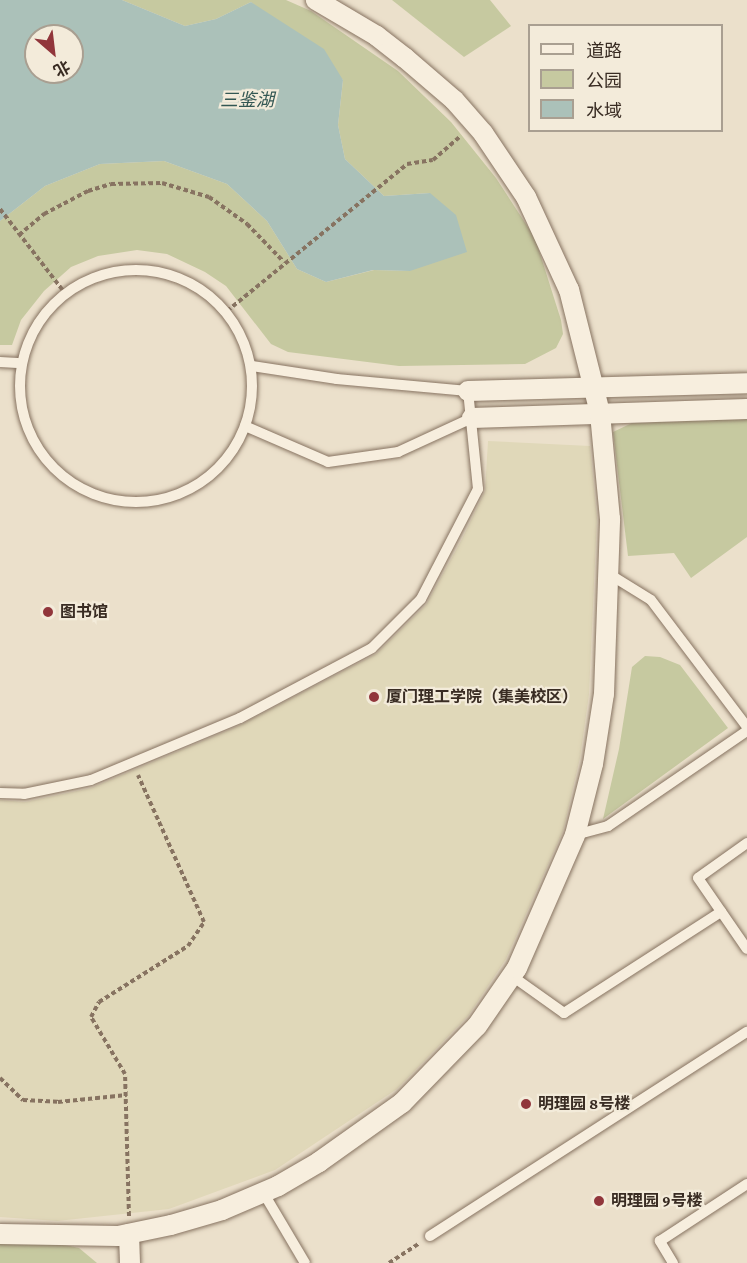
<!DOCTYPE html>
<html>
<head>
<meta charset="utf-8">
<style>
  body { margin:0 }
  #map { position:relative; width:747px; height:1263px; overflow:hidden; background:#ebe0cb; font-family:"Crimson Pro","Noto Sans SC",serif }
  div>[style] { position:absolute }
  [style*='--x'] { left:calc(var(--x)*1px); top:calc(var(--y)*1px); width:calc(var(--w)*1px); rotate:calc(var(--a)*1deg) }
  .farmland>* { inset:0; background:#e0d8b9 }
  .green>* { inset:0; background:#c6c9a0 }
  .water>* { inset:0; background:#abc1b9 }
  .path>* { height:4px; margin-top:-2px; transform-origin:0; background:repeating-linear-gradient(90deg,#877361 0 4.5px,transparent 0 7.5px) }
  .roads { filter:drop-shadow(0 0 2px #877361) drop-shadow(0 0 2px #877361) }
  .lane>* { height:10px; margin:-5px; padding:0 5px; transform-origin:5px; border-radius:5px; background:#f7eede }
  .lane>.ring { margin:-5px; padding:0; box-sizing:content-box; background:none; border:10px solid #f7eede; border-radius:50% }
  .street>* { height:20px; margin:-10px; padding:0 10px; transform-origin:10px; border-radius:10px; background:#f7eede }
  .dots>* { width:16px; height:16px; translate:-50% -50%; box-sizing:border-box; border:3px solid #f3ebda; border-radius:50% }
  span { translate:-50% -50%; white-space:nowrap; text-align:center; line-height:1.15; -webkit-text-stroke:4.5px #f3ebda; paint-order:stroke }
  .poi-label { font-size:16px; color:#392c23; font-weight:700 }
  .left { translate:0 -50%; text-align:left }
  .water-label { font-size:18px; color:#335753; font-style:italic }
  .legend { position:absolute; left:528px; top:24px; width:195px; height:108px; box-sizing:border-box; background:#f3ebda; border:2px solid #a99f91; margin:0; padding:8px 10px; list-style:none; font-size:18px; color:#392c23 }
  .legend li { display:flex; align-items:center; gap:12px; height:30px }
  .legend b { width:30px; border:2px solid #a99f91 }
  .north { position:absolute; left:24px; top:24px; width:60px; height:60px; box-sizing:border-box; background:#f3ebda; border:2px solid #a99f91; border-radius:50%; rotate:152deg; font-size:16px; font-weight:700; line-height:24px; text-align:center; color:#392c23 }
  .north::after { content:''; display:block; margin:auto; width:21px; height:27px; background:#91363b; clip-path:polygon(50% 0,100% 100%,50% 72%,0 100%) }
</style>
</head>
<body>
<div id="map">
  <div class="farmland">
    <i style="clip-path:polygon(488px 441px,590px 446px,597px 518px,589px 694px,580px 758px,563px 831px,506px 959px,468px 1016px,397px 1089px,275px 1170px,169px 1209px,57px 1221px,0 1217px,0 800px,25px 802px,91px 788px,238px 726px,376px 654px,426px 605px,462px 539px,485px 491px)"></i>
  </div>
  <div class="green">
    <i style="clip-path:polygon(122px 0,286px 0,311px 11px,398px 71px,451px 122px,496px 178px,535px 238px,561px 320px,563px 334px,556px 348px,525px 364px,399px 366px,288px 352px,271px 344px,226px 286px,205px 272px,167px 254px,137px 250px,98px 256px,71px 267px,44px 291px,21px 320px,12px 345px,0 345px,0 221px,45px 186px,100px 164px,164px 161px,227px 184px,267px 221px,297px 269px,326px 282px,374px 270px,410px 271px,430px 193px,384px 196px,345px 159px,338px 125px,343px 80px,251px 2px,216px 19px,185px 26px)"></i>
    <i style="clip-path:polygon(392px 0,490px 0,511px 26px,464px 57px)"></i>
    <i style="clip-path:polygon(747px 419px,747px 537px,691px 578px,674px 553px,628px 556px,613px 432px,632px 423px)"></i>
    <i style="clip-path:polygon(645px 656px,660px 657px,680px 665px,728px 728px,603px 819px,619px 749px,632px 667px)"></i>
    <i style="clip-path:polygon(0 1241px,65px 1245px,79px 1248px,97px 1263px,0 1263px)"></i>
  </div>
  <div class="water">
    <i style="clip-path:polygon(evenodd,0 0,122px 0,185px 26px,216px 19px,251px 2px,324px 49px,343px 80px,338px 125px,345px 159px,384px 196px,430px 193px,456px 215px,467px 252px,410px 271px,373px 270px,326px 282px,297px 269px,267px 221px,227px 184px,164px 161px,100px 164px,45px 186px,0 221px,0 0,36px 36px,72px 36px,72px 72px,36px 72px,36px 36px)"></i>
  </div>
  <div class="path">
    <i style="--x:0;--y:209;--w:106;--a:52.3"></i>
    <i style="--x:19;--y:235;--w:33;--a:-40"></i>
    <i style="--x:44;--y:214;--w:50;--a:-27.6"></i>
    <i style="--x:88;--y:191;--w:24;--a:-17"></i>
    <i style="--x:111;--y:184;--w:51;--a:-1.1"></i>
    <i style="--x:162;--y:183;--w:49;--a:16.6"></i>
    <i style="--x:209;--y:197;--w:47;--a:35.4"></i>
    <i style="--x:247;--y:224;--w:53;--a:45.8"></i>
    <i style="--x:227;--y:311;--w:232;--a:-39.2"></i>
    <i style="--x:407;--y:164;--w:26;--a:-9"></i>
    <i style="--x:433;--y:160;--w:37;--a:-41"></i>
    <i style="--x:0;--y:1078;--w:32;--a:44"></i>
    <i style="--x:23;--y:1100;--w:35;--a:3"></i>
    <i style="--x:58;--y:1102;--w:69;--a:-5.8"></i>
    <i style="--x:129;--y:1216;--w:142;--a:-91.6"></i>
    <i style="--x:125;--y:1074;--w:66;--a:-120.8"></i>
    <i style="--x:91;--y:1017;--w:17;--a:-62"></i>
    <i style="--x:99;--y:1002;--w:105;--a:-32.2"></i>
    <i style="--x:188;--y:946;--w:29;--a:-56"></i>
    <i style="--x:204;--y:922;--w:161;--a:-114.2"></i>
    <i style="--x:389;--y:1263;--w:37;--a:-33"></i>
  </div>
  <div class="roads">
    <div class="lane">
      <i class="ring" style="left:20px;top:270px;width:222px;height:222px"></i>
      <i style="--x:0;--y:362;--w:22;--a:3"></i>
      <i style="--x:245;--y:426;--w:90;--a:23.4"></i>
      <i style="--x:328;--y:462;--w:71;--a:-8.1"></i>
      <i style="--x:398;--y:452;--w:81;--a:-24.7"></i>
      <i style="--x:609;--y:574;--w:49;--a:31.8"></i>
      <i style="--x:651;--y:600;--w:159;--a:52.9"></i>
      <i style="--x:0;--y:793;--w:24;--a:2"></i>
      <i style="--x:24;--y:794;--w:68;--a:-11.8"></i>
      <i style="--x:91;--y:780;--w:161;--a:-22.6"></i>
      <i style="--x:240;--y:718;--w:149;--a:-27.9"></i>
      <i style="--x:372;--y:648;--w:69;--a:-45"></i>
      <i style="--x:421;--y:599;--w:124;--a:-62.6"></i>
      <i style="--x:478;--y:489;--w:99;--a:-95.8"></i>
      <i style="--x:468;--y:391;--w:132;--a:-174.8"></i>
      <i style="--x:337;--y:379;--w:86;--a:-171.3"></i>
      <i style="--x:575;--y:835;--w:34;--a:-15"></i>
      <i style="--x:608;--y:826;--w:168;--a:-34.4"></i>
      <i style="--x:747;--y:843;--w:60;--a:144.5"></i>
      <i style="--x:698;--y:878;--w:86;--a:55.4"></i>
      <i style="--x:512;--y:976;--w:64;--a:35.4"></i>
      <i style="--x:564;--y:1013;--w:187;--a:-32.8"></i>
      <i style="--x:263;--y:1192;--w:82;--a:59.4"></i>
      <i style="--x:430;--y:1236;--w:377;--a:-32.8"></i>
      <i style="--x:673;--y:1263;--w:26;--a:-121"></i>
      <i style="--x:660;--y:1241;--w:104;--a:-33.2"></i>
    </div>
    <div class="street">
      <i style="--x:468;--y:391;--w:279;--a:-1.6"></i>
      <i style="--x:472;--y:418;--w:275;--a:-1.9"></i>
      <i style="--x:0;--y:1234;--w:118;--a:1"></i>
      <i style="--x:118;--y:1236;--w:54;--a:-11.7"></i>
      <i style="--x:171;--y:1225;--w:53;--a:-16.4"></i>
      <i style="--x:222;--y:1210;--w:61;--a:-23.2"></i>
      <i style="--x:278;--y:1186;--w:48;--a:-30.3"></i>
      <i style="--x:319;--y:1162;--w:102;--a:-35.4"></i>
      <i style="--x:402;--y:1103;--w:107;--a:-45.8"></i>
      <i style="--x:477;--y:1026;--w:70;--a:-55.4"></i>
      <i style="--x:517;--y:968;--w:145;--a:-66.4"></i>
      <i style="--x:575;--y:835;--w:73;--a:-75.8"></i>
      <i style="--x:593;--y:764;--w:71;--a:-81.1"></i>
      <i style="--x:604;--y:694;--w:175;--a:-88"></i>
      <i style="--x:610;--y:519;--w:106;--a:-95.4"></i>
      <i style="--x:600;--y:413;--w:127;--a:-104.1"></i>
      <i style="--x:569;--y:290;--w:102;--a:-114.8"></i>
      <i style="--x:526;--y:197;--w:77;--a:-123.9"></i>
      <i style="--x:483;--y:133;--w:44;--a:-131.3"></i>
      <i style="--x:454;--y:100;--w:65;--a:-139.4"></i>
      <i style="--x:405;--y:58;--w:36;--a:-142"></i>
      <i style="--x:377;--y:36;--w:71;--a:-149.5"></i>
      <i style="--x:129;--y:1234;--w:29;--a:88"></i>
    </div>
  </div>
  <div class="dots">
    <i style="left:48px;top:612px;background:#91363b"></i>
    <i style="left:374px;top:697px;background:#91363b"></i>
    <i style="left:526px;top:1104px;background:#91363b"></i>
    <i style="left:599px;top:1201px;background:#91363b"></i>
  </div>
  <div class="poi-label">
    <span class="left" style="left:60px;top:612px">图书馆</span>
    <span class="left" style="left:386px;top:697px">厦门理工学院（集美校区）</span>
    <span class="left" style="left:538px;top:1104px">明理园 8号楼</span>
    <span class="left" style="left:611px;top:1201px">明理园 9号楼</span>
  </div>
  <div class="water-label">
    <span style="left:247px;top:100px">三鉴湖</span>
  </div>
  <ul class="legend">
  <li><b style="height:8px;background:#f7eede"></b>道路</li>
  <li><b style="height:16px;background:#c6c9a0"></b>公园</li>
  <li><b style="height:16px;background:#abc1b9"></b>水域</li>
  </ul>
  <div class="north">北</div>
</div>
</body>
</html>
